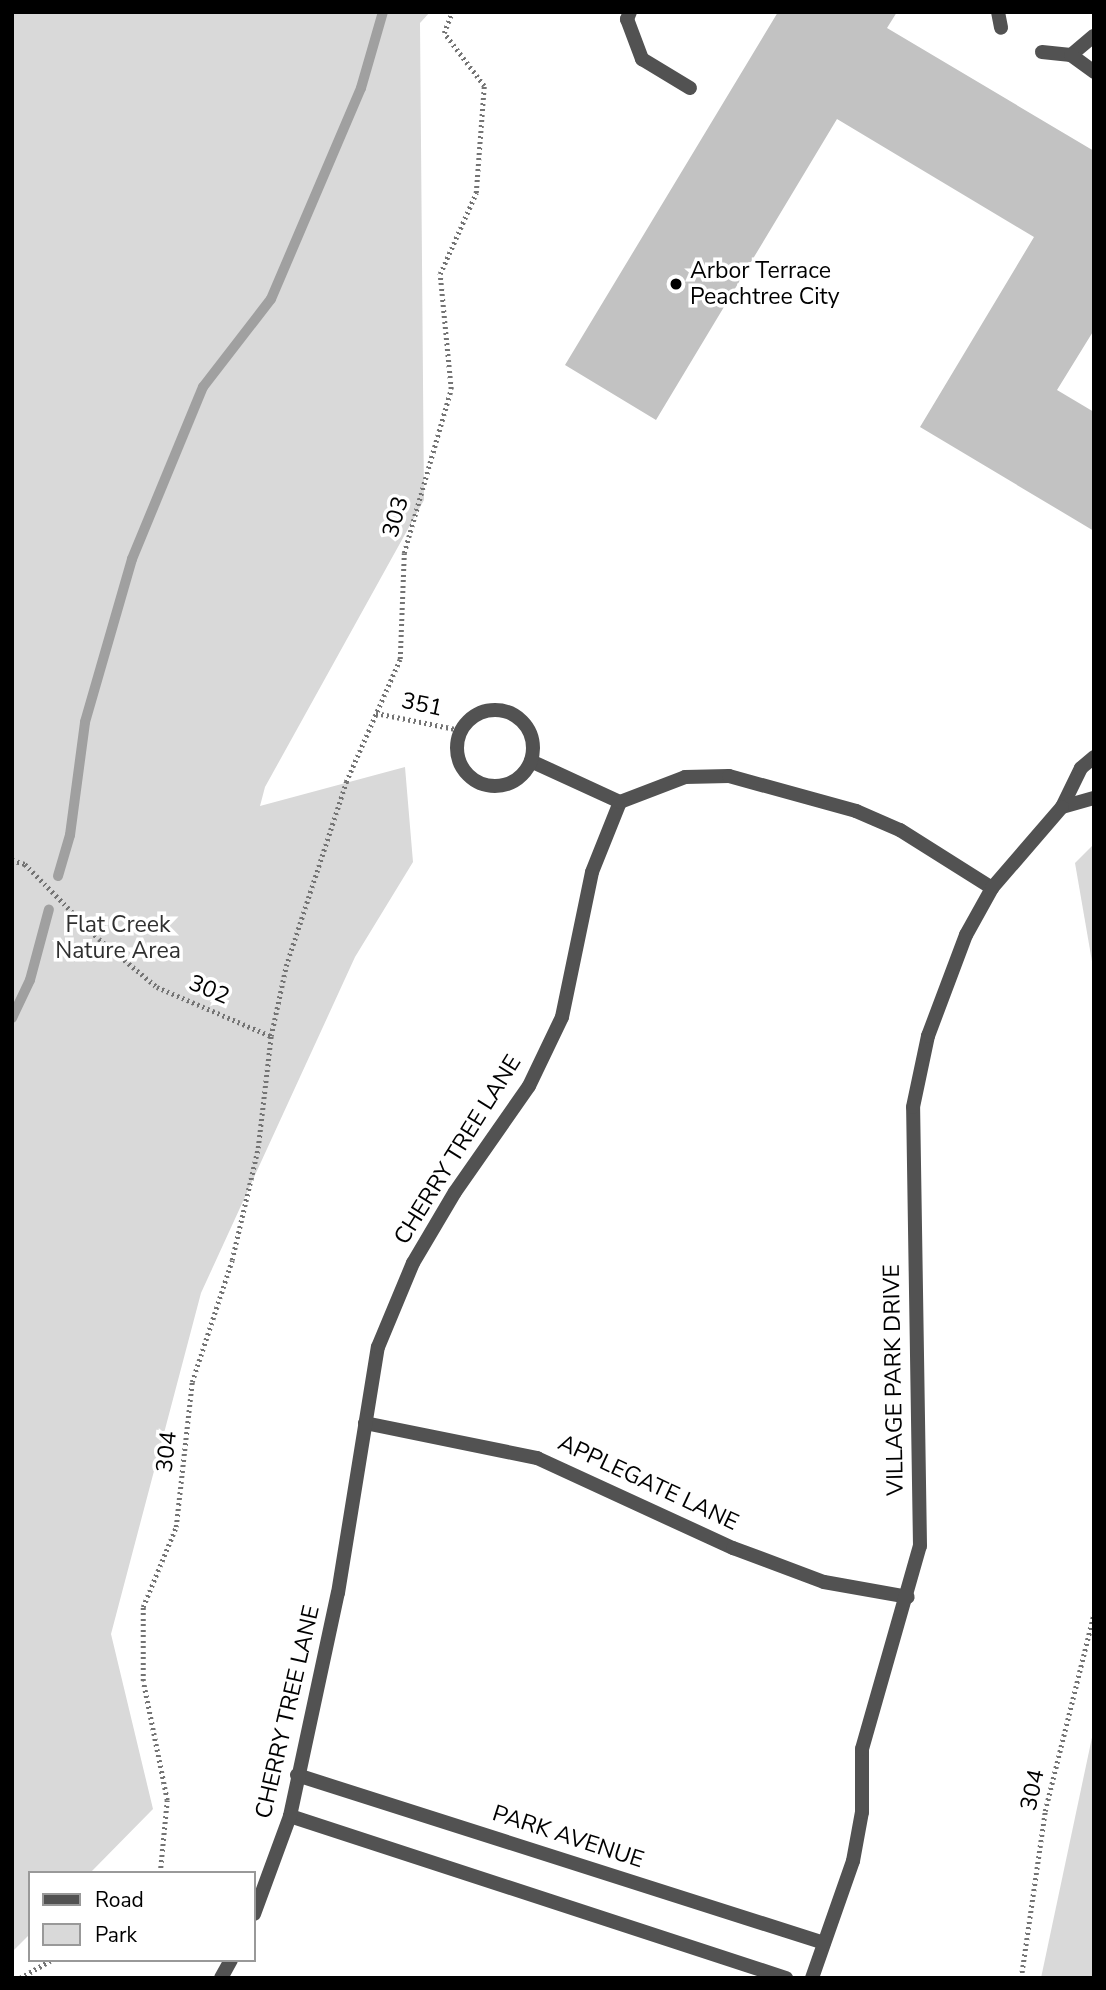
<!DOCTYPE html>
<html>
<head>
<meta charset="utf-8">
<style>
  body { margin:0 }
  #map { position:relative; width:1106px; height:1990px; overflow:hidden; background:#fff; font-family:"Nunito Sans",sans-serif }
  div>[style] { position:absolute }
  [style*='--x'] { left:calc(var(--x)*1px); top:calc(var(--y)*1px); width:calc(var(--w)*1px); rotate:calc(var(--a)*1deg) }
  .green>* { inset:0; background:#d9d9d9 }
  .stream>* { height:10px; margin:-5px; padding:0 5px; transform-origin:5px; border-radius:5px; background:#a0a0a0 }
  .building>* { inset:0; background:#c2c2c2 }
  .path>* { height:4.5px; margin-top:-2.25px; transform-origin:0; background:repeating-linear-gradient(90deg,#747474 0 2px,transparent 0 5.5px) }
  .service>* { height:14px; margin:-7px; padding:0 7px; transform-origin:7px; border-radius:7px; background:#525252 }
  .minor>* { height:14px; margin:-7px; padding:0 7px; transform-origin:7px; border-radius:7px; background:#525252 }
  .minor>.ring { margin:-7px; padding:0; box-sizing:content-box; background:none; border:14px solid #525252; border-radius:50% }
  .dots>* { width:19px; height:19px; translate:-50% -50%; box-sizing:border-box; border:4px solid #fff; border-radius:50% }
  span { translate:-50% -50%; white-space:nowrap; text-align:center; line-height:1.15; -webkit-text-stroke:7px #fff; paint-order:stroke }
  .poi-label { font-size:23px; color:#000 }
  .left { translate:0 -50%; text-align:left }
  .street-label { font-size:23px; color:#000 }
  .park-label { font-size:23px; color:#303030 }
  .frame { position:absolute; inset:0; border:14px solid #000; pointer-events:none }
  .legend { position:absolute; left:28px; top:1871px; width:228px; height:91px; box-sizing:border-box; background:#fff; border:2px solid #999; margin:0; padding:9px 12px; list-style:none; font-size:21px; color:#000 }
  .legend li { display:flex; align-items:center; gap:14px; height:35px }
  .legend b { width:35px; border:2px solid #999 }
</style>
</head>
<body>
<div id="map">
  <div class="green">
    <i style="clip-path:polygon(12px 12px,430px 12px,420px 23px,424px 500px,265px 787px,260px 806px,405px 767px,413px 862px,355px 957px,201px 1293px,111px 1634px,153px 1809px,90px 1873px,30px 1873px,30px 1934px,12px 1952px)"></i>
    <i style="clip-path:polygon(1094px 844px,1094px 973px,1075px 863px)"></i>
    <i style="clip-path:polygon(1094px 1728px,1094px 1978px,1041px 1978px)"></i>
  </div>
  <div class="stream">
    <i style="--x:58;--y:876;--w:43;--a:-73.7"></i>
    <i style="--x:70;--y:835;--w:114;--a:-82.4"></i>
    <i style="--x:85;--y:722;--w:170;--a:-73.9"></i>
    <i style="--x:132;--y:559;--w:186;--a:-67.6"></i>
    <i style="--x:203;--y:387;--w:111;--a:-52.3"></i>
    <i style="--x:271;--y:299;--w:229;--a:-66.9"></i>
    <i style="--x:361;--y:88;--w:79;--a:-73.9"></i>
    <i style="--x:12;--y:1018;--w:42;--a:-64.7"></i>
    <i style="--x:30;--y:980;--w:73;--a:-75"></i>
  </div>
  <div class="building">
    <i style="clip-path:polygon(778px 12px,897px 12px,887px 28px,1094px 151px,1094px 330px,1057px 390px,1094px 412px,1094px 531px,920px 427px,1034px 237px,837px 119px,656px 420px,565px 365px)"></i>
  </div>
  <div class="path">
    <i style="--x:376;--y:713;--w:86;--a:11.4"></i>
    <i style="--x:12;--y:860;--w:14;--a:17"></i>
    <i style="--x:25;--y:864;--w:105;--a:45.4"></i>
    <i style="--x:99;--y:939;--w:75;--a:39.6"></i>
    <i style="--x:157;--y:987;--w:124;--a:23.3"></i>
    <i style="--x:160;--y:1873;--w:73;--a:-84.5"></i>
    <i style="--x:167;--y:1800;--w:121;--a:-101.4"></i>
    <i style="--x:143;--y:1681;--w:74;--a:-90"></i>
    <i style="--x:143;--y:1607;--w:87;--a:-67.6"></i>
    <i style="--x:176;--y:1527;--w:146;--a:-83.7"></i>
    <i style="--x:192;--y:1382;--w:128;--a:-71.8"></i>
    <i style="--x:232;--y:1260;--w:115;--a:-76.9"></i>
    <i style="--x:258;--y:1148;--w:113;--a:-83.4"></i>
    <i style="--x:271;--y:1036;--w:72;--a:-77.9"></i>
    <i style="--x:286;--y:966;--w:194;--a:-71.9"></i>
    <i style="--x:346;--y:782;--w:134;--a:-66.3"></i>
    <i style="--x:400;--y:659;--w:106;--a:-87.8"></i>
    <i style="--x:404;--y:553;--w:171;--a:-74"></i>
    <i style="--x:451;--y:389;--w:116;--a:-95.5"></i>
    <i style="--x:440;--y:274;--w:89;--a:-66"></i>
    <i style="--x:476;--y:193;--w:107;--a:-85.7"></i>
    <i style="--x:484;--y:86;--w:66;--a:-127"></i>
    <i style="--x:444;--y:33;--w:22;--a:-69"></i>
    <i style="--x:20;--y:1978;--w:36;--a:-30"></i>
    <i style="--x:1021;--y:1978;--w:169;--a:-81.8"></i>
    <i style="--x:1045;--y:1811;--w:204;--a:-76.1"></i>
  </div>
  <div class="service">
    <i style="--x:630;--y:12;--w:8;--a:113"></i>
    <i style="--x:627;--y:19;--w:43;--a:69.4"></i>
    <i style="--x:642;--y:59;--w:56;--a:31.1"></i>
    <i style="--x:998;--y:12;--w:16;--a:79"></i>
    <i style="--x:1042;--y:52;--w:29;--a:6"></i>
    <i style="--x:1071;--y:55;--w:30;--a:-40"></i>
    <i style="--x:1071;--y:55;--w:29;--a:36"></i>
    <i style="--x:1062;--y:807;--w:43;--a:-64"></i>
    <i style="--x:1081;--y:768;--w:17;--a:-40"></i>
    <i style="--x:1062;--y:807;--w:33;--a:-16"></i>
    <i style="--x:365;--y:1423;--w:176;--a:11.5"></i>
    <i style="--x:537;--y:1458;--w:216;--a:24.7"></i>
    <i style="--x:733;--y:1548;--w:97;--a:20.5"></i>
    <i style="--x:824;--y:1582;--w:85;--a:10.1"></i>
    <i style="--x:297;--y:1775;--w:553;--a:17.68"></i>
    <i style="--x:290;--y:1816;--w:522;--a:18.09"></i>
    <i style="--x:254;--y:1914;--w:104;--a:-69.8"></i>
    <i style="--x:290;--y:1816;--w:228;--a:-77.9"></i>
    <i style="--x:338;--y:1593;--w:249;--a:-80.8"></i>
    <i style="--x:378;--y:1347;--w:91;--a:-67.4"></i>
    <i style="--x:413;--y:1263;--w:82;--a:-59.4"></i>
    <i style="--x:455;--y:1192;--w:129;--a:-55.1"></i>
    <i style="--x:529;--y:1086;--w:76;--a:-64.4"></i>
    <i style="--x:562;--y:1017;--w:148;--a:-78.3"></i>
    <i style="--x:592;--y:872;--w:75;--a:-68.2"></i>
    <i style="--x:620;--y:802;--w:98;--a:-155.3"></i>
    <i style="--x:221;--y:1978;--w:21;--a:-61"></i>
  </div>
  <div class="minor">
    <i class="ring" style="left:457px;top:710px;width:62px;height:62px"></i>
    <i style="--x:620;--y:802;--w:70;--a:-21"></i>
    <i style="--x:685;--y:777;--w:44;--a:-1.3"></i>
    <i style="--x:729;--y:776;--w:132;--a:15.4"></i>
    <i style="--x:856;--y:811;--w:48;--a:23.4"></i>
    <i style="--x:900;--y:830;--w:109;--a:32.2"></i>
    <i style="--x:812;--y:1978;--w:124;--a:-70.7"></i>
    <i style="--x:853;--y:1861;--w:50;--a:-79.6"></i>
    <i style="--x:862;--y:1812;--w:63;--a:-90"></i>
    <i style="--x:862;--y:1749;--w:211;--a:-74.1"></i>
    <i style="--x:920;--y:1546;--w:439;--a:-90.9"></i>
    <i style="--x:913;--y:1107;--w:73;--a:-78.1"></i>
    <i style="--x:928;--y:1036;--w:108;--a:-69.4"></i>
    <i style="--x:966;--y:935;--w:54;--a:-61"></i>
    <i style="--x:992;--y:888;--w:107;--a:-49.2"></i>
  </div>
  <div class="dots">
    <i style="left:676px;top:284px;background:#000"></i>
  </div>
  <div class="poi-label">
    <span class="left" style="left:690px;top:284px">Arbor Terrace<br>Peachtree City</span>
  </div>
  <div class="street-label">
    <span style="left:396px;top:517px;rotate:-74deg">303</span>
    <span style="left:422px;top:705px;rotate:12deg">351</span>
    <span style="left:209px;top:990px;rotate:23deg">302</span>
    <span style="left:458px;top:1150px;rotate:-58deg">CHERRY TREE LANE</span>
    <span style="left:894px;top:1380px;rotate:-91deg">VILLAGE PARK DRIVE</span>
    <span style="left:167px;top:1452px;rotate:-84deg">304</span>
    <span style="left:648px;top:1483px;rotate:25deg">APPLEGATE LANE</span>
    <span style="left:288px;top:1712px;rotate:-77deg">CHERRY TREE LANE</span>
    <span style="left:1033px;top:1790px;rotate:-78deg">304</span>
    <span style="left:568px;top:1837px;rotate:18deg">PARK AVENUE</span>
  </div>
  <div class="park-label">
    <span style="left:118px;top:938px">Flat Creek<br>Nature Area</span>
  </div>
  <div class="frame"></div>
  <ul class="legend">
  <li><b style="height:9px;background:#525252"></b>Road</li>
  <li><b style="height:19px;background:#d9d9d9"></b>Park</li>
  </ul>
</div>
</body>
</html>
